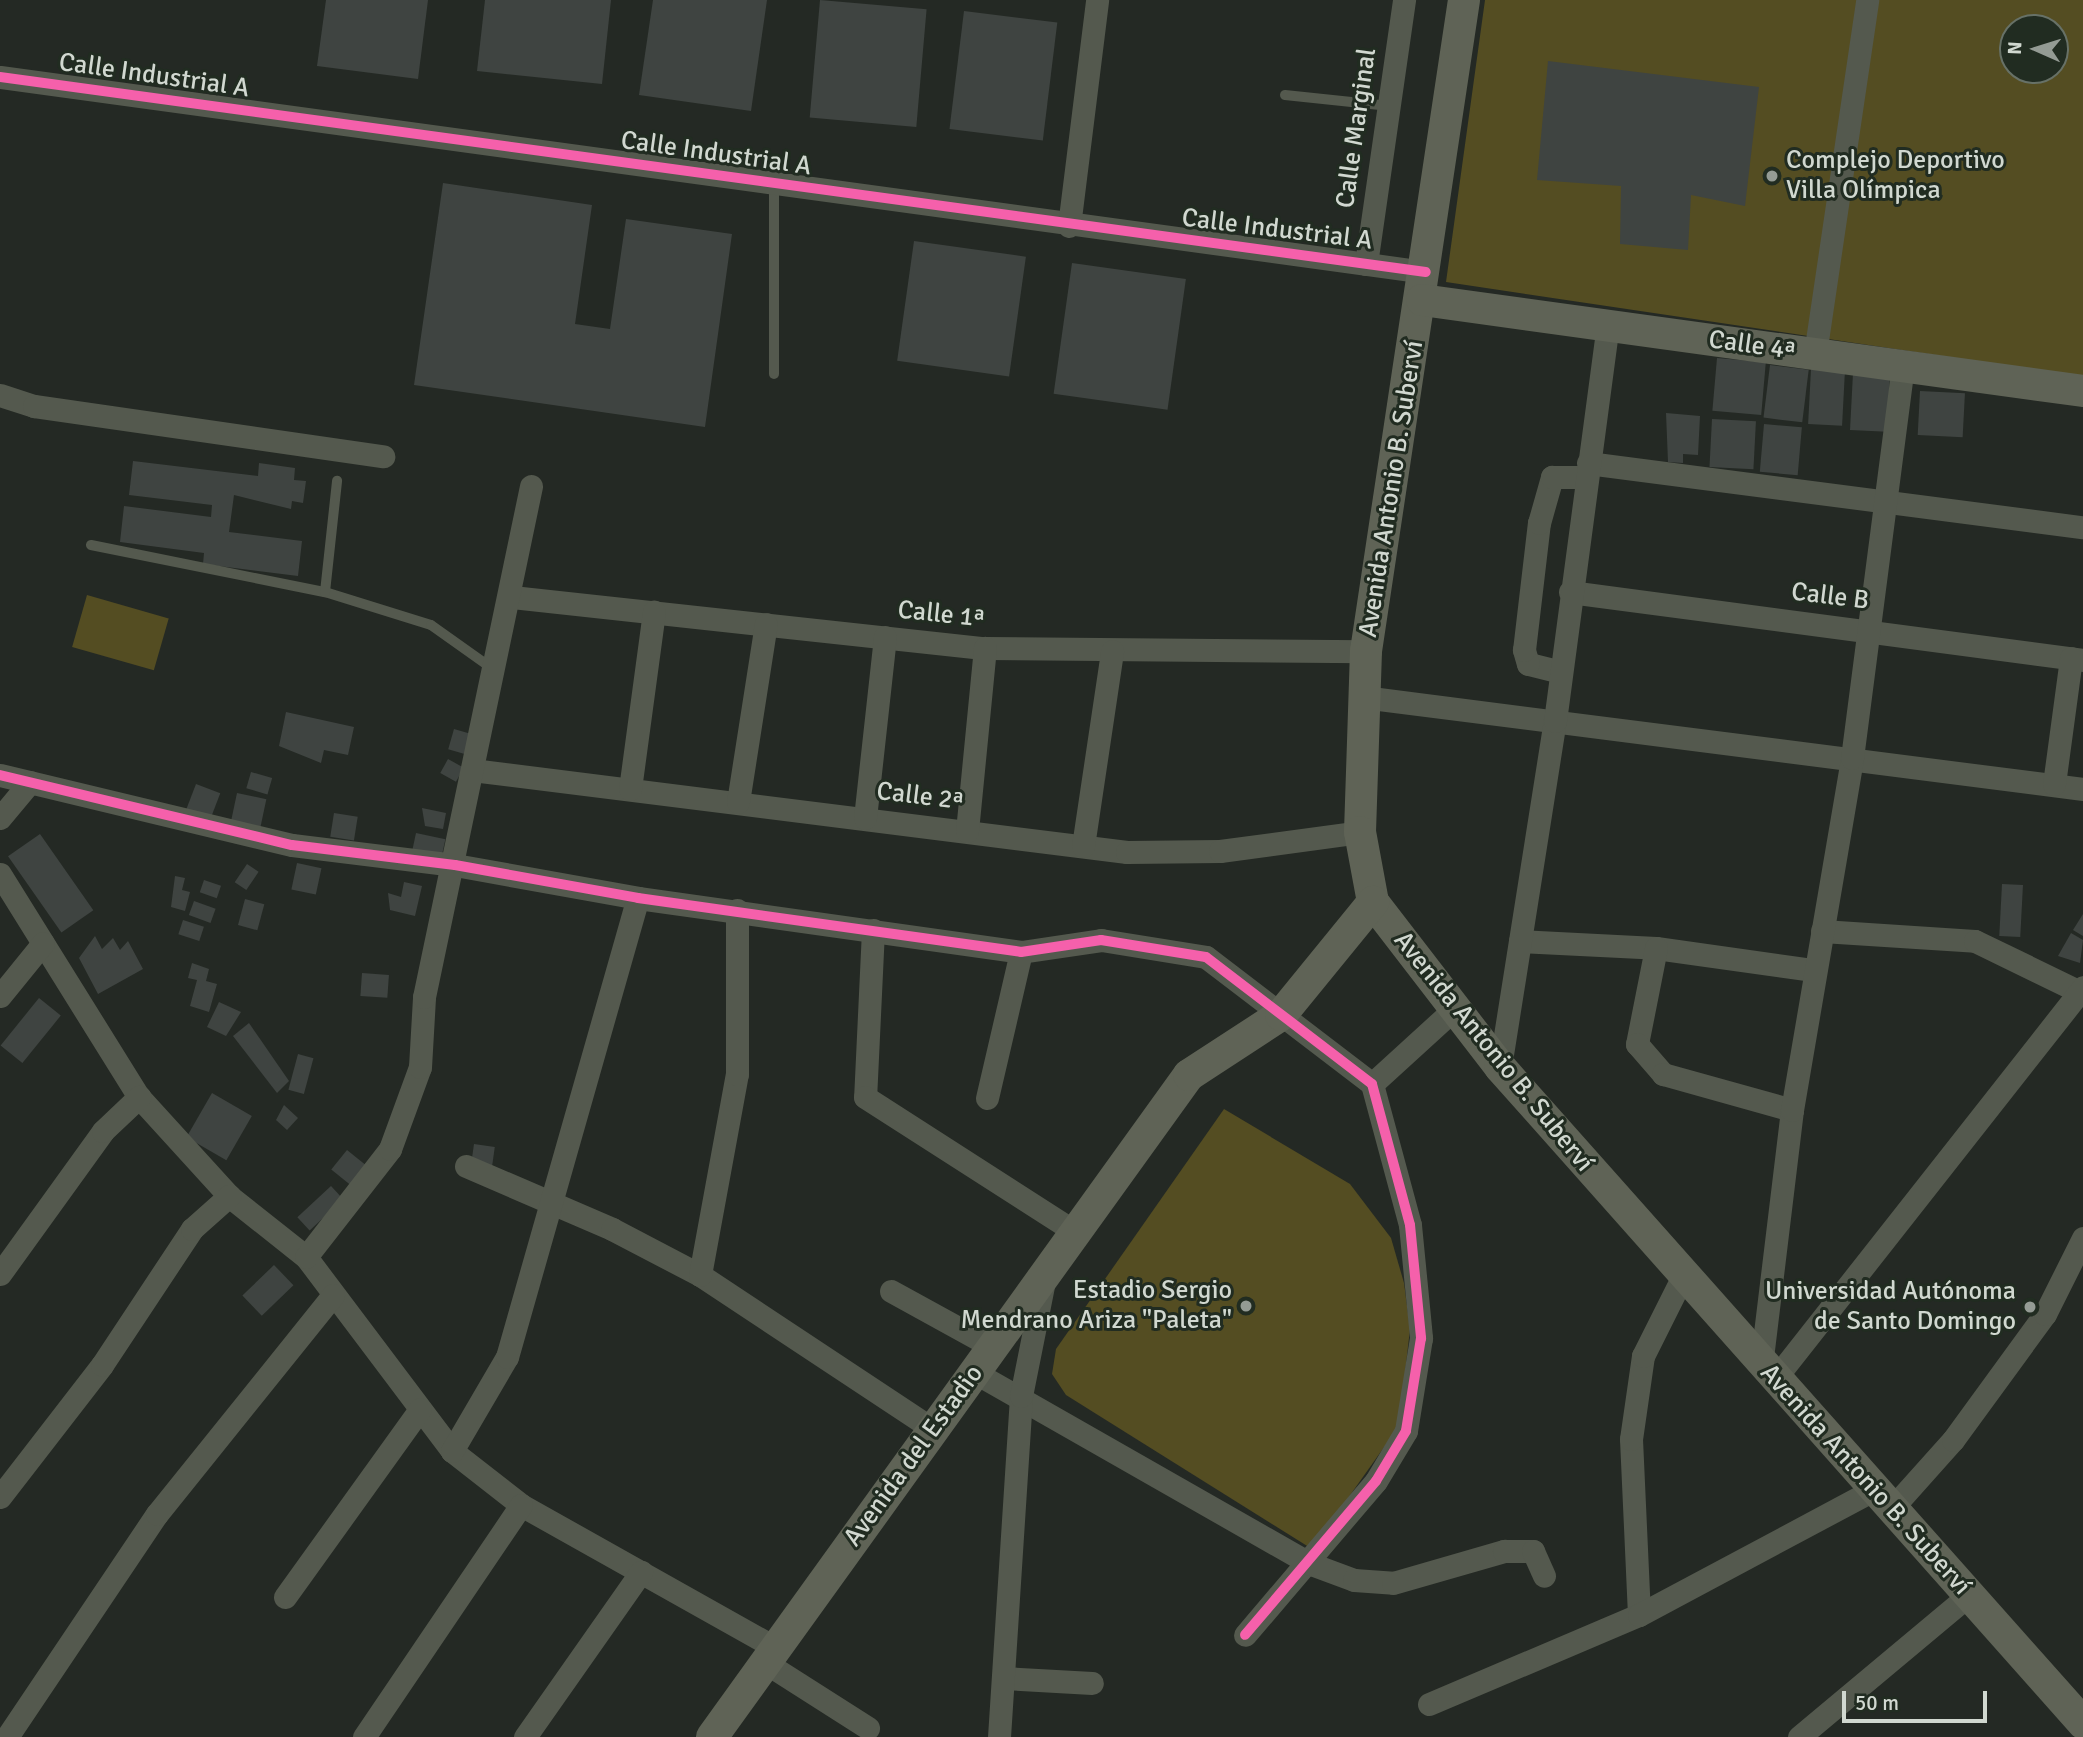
<!DOCTYPE html>
<html>
<head>
<meta charset="utf-8">
<style>
  body { margin:0 }
  #map { position:relative; width:2083px; height:1737px; overflow:hidden; background:#242924; font-family:Signika,sans-serif }
  div>[style] { position:absolute }
  [style*='--x'] { left:calc(var(--x)*1px); top:calc(var(--y)*1px); width:calc(var(--w)*1px); rotate:calc(var(--a)*1deg) }
  .green>* { inset:0; background:#544d22; transform-origin:0 0 }
  .building>* { inset:0; background:#3f4441; transform-origin:0 0 }
  .lane>* { height:10px; margin:-5px; padding:0 5px; transform-origin:5px; border-radius:5px; background:#54594e }
  .street>* { height:23px; margin:-11.5px; padding:0 11.5px; transform-origin:11.5px; border-radius:11.5px; background:#54594e }
  .secondary>* { height:32px; margin:-16px; padding:0 16px; transform-origin:16px; border-radius:16px; background:#5f6356 }
  .cycleway>* { height:10px; margin:-5px; padding:0 5px; transform-origin:5px; border-radius:5px; background:#f560ab }
  .dots>* { width:19px; height:19px; translate:-50% -50%; box-sizing:border-box; border:4px solid #212c21; border-radius:50% }
  span { translate:-50% -50%; white-space:nowrap; text-align:center; line-height:1.15; -webkit-text-stroke:6px #212c21; paint-order:stroke }
  .street-label { font-size:26px; color:#d1d8d0 }
  .poi-label { font-size:26px; color:#d1d8d0 }
  .left { translate:0 -50%; text-align:left }
  .right { translate:-100% -50%; text-align:right }
  .north { position:absolute; left:1999px; top:14px; width:70px; height:70px; box-sizing:border-box; background:#212c21; border:2px solid #677167; border-radius:50%; rotate:273deg; font-size:19px; font-weight:700; line-height:28px; text-align:center; color:#d1d8d0 }
  .north::after { content:''; display:block; margin:auto; width:24px; height:32px; background:#949b94; clip-path:polygon(50% 0,100% 100%,50% 72%,0 100%) }
  .scale { position:absolute; left:1842px; top:1691px; width:145px; height:32px; box-sizing:border-box; border:4px solid #d1d8d0; border-top:0; padding-left:9px; font-size:21px; line-height:24px; white-space:nowrap; color:#d1d8d0; -webkit-text-stroke:5px #212c21; paint-order:stroke }
</style>
</head>
<body>
<div id="map">
  <div class="green">
    <i style="clip-path:polygon(evenodd,1485px 0,2083px 0,2083px 377px,1446px 282px,1485px 0,2013px 28px,2055px 28px,2055px 70px,2013px 70px,2013px 28px)"></i>
    <i style="left:87px;top:595px;width:85px;height:54px;rotate:16deg"></i>
    <i style="clip-path:polygon(1224px 1109px,1350px 1184px,1391px 1238px,1404px 1283px,1410px 1329px,1399px 1426px,1312px 1549px,1066px 1395px,1052px 1374px,1056px 1349px)"></i>
  </div>
  <div class="building">
    <i style="clip-path:polygon(326px 0,428px 0,418px 79px,317px 66px)"></i>
    <i style="clip-path:polygon(485px 0,611px 0,602px 84px,477px 71px)"></i>
    <i style="clip-path:polygon(653px 0,767px 0,751px 111px,639px 95px)"></i>
    <i style="left:820px;top:0;width:107px;height:118px;rotate:5deg"></i>
    <i style="left:964px;top:11px;width:94px;height:119px;rotate:7deg"></i>
    <i style="clip-path:polygon(1548px 61px,1759px 87px,1745px 206px,1691px 195px,1688px 250px,1620px 244px,1621px 186px,1537px 180px)"></i>
    <i style="clip-path:polygon(443px 183px,592px 205px,575px 324px,610px 329px,626px 219px,732px 234px,705px 427px,414px 385px)"></i>
    <i style="left:914px;top:241px;width:113px;height:121px;rotate:8deg"></i>
    <i style="left:1072px;top:263px;width:115px;height:132px;rotate:8deg"></i>
    <i style="left:1717px;top:358px;width:49px;height:53px;rotate:5deg"></i>
    <i style="left:1770px;top:365px;width:39px;height:53px;rotate:7deg"></i>
    <i style="left:1811px;top:369px;width:34px;height:55px;rotate:3deg"></i>
    <i style="left:1853px;top:373px;width:37px;height:57px;rotate:3deg"></i>
    <i style="left:1920px;top:391px;width:45px;height:44px;rotate:3deg"></i>
    <i style="clip-path:polygon(1666px 413px,1700px 416px,1698px 455px,1683px 454px,1683px 463px,1668px 462px)"></i>
    <i style="left:1712px;top:419px;width:44px;height:48px;rotate:3deg"></i>
    <i style="left:1764px;top:424px;width:38px;height:48px;rotate:5deg"></i>
    <i style="clip-path:polygon(133px 461px,258px 476px,259px 463px,295px 468px,294px 480px,306px 481px,303px 503px,292px 501px,291px 509px,234px 495px,229px 532px,302px 541px,298px 576px,203px 564px,204px 553px,120px 542px,124px 506px,211px 517px,212px 505px,129px 495px)"></i>
    <i style="clip-path:polygon(286px 712px,354px 727px,348px 755px,324px 750px,321px 763px,279px 746px)"></i>
    <i style="left:454px;top:729px;width:18px;height:21px;rotate:16deg"></i>
    <i style="left:448px;top:759px;width:18px;height:16px;rotate:29deg"></i>
    <i style="left:251px;top:772px;width:22px;height:17px;rotate:16deg"></i>
    <i style="left:196px;top:784px;width:26px;height:27px;rotate:21deg"></i>
    <i style="left:237px;top:793px;width:30px;height:28px;rotate:12deg"></i>
    <i style="clip-path:polygon(422px 808px,446px 813px,443px 829px,425px 826px)"></i>
    <i style="left:334px;top:813px;width:24px;height:24px;rotate:9deg"></i>
    <i style="left:416px;top:833px;width:30px;height:20px;rotate:12deg"></i>
    <i style="left:40px;top:834px;width:93px;height:39px;rotate:55deg"></i>
    <i style="left:297px;top:863px;width:25px;height:27px;rotate:12deg"></i>
    <i style="left:247px;top:864px;width:14px;height:22px;rotate:34deg"></i>
    <i style="clip-path:polygon(175px 876px,185px 878px,182px 890px,190px 892px,185px 911px,171px 907px)"></i>
    <i style="left:204px;top:880px;width:18px;height:13px;rotate:19deg"></i>
    <i style="clip-path:polygon(404px 882px,422px 886px,415px 916px,390px 910px,388px 893px,401px 897px)"></i>
    <i style="left:2002px;top:884px;width:21px;height:52px;rotate:3deg"></i>
    <i style="left:245px;top:899px;width:20px;height:27px;rotate:15deg"></i>
    <i style="left:194px;top:901px;width:23px;height:15px;rotate:20deg"></i>
    <i style="clip-path:polygon(2083px 914px,2083px 936px,2073px 930px)"></i>
    <i style="left:183px;top:920px;width:22px;height:15px;rotate:18deg"></i>
    <i style="clip-path:polygon(2071px 933px,2083px 940px,2080px 963px,2058px 956px)"></i>
    <i style="clip-path:polygon(95px 936px,102px 949px,113px 938px,120px 950px,128px 941px,143px 969px,98px 994px,79px 958px)"></i>
    <i style="clip-path:polygon(192px 963px,209px 969px,206px 981px,217px 984px,209px 1012px,190px 1006px,197px 980px,188px 978px)"></i>
    <i style="left:362px;top:973px;width:27px;height:23px;rotate:4deg"></i>
    <i style="left:39px;top:998px;width:28px;height:61px;rotate:39deg"></i>
    <i style="clip-path:polygon(219px 1002px,241px 1012px,226px 1036px,207px 1027px)"></i>
    <i style="clip-path:polygon(249px 1023px,289px 1081px,277px 1093px,233px 1036px)"></i>
    <i style="left:298px;top:1054px;width:16px;height:37px;rotate:15deg"></i>
    <i style="left:212px;top:1093px;width:46px;height:51px;rotate:30deg"></i>
    <i style="clip-path:polygon(284px 1105px,298px 1118px,287px 1130px,276px 1120px)"></i>
    <i style="left:474px;top:1144px;width:21px;height:20px;rotate:8deg"></i>
    <i style="left:347px;top:1150px;width:28px;height:25px;rotate:39deg"></i>
    <i style="left:331px;top:1186px;width:18px;height:46px;rotate:47deg"></i>
    <i style="left:274px;top:1265px;width:28px;height:44px;rotate:46deg"></i>
  </div>
  <div class="lane">
    <i style="--x:1285;--y:95;--w:105;--a:6"></i>
    <i style="--x:774;--y:185;--w:189;--a:90"></i>
    <i style="--x:91;--y:545;--w:239;--a:11.4"></i>
    <i style="--x:325;--y:592;--w:111;--a:17.3"></i>
    <i style="--x:431;--y:625;--w:76;--a:35.4"></i>
    <i style="--x:325;--y:592;--w:112;--a:-83.8"></i>
  </div>
  <div class="street">
    <i style="--x:0;--y:77;--w:1439;--a:7.79"></i>
    <i style="--x:1069;--y:226;--w:228;--a:-82.9"></i>
    <i style="--x:1366;--y:264;--w:267;--a:-81.8"></i>
    <i style="--x:1815;--y:354;--w:358;--a:-81.6"></i>
    <i style="--x:0;--y:395;--w:36;--a:18"></i>
    <i style="--x:34;--y:406;--w:353;--a:8.2"></i>
    <i style="--x:1588;--y:463;--w:499;--a:7.4"></i>
    <i style="--x:1570;--y:592;--w:517;--a:7.55"></i>
    <i style="--x:512;--y:597;--w:476;--a:6.2"></i>
    <i style="--x:985;--y:648;--w:381;--a:0.5"></i>
    <i style="--x:1561;--y:672;--w:34;--a:-166"></i>
    <i style="--x:1528;--y:664;--w:15;--a:-106"></i>
    <i style="--x:1524;--y:650;--w:128;--a:-83.3"></i>
    <i style="--x:1539;--y:523;--w:48;--a:-74.2"></i>
    <i style="--x:1552;--y:477;--w:34;--a:0"></i>
    <i style="--x:1363;--y:697;--w:726;--a:7.28"></i>
    <i style="--x:472;--y:770;--w:660;--a:7.14"></i>
    <i style="--x:1127;--y:852;--w:93;--a:-0.6"></i>
    <i style="--x:1220;--y:851;--w:141;--a:-7.7"></i>
    <i style="--x:0;--y:775;--w:300;--a:13.5"></i>
    <i style="--x:292;--y:845;--w:164;--a:7"></i>
    <i style="--x:455;--y:865;--w:186;--a:10.2"></i>
    <i style="--x:638;--y:898;--w:387;--a:8"></i>
    <i style="--x:1021;--y:952;--w:81;--a:-8.5"></i>
    <i style="--x:1101;--y:940;--w:106;--a:9.2"></i>
    <i style="--x:1206;--y:957;--w:209;--a:37.4"></i>
    <i style="--x:1372;--y:1084;--w:146;--a:74.9"></i>
    <i style="--x:1410;--y:1225;--w:114;--a:84.4"></i>
    <i style="--x:1421;--y:1338;--w:94;--a:99.2"></i>
    <i style="--x:1406;--y:1431;--w:58;--a:121"></i>
    <i style="--x:1376;--y:1481;--w:202;--a:130.4"></i>
    <i style="--x:2054;--y:784;--w:127;--a:-82.3"></i>
    <i style="--x:630;--y:789;--w:179;--a:-82.3"></i>
    <i style="--x:738;--y:802;--w:180;--a:-81.1"></i>
    <i style="--x:0;--y:818;--w:47;--a:-50.2"></i>
    <i style="--x:865;--y:818;--w:182;--a:-83.7"></i>
    <i style="--x:967;--y:831;--w:184;--a:-84.4"></i>
    <i style="--x:1083;--y:846;--w:197;--a:-81.5"></i>
    <i style="--x:0;--y:874;--w:263;--a:58.1"></i>
    <i style="--x:139;--y:1097;--w:134;--a:47.7"></i>
    <i style="--x:229;--y:1196;--w:98;--a:38.4"></i>
    <i style="--x:306;--y:1257;--w:243;--a:53"></i>
    <i style="--x:452;--y:1451;--w:88;--a:38"></i>
    <i style="--x:521;--y:1505;--w:292;--a:29.3"></i>
    <i style="--x:873;--y:930;--w:167;--a:92.7"></i>
    <i style="--x:865;--y:1097;--w:252;--a:32.7"></i>
    <i style="--x:1822;--y:931;--w:153;--a:3.7"></i>
    <i style="--x:1975;--y:941;--w:117;--a:25.9"></i>
    <i style="--x:1520;--y:941;--w:136;--a:2.9"></i>
    <i style="--x:1656;--y:948;--w:159;--a:8"></i>
    <i style="--x:1656;--y:948;--w:98;--a:101.2"></i>
    <i style="--x:1637;--y:1044;--w:40;--a:49"></i>
    <i style="--x:1663;--y:1074;--w:134;--a:15.6"></i>
    <i style="--x:0;--y:996;--w:68;--a:-50.9"></i>
    <i style="--x:1500;--y:1067;--w:350;--a:-81"></i>
    <i style="--x:1555;--y:721;--w:399;--a:-82.4"></i>
    <i style="--x:1372;--y:1084;--w:108;--a:-42.4"></i>
    <i style="--x:987;--y:1098;--w:150;--a:-76.9"></i>
    <i style="--x:466;--y:1166;--w:159;--a:23.3"></i>
    <i style="--x:612;--y:1229;--w:99;--a:27.6"></i>
    <i style="--x:700;--y:1275;--w:279;--a:33.5"></i>
    <i style="--x:306;--y:1257;--w:137;--a:-52.1"></i>
    <i style="--x:390;--y:1149;--w:87;--a:-69.9"></i>
    <i style="--x:420;--y:1067;--w:70;--a:-86.7"></i>
    <i style="--x:424;--y:997;--w:522;--a:-78.17"></i>
    <i style="--x:0;--y:1274;--w:176;--a:-54.2"></i>
    <i style="--x:103;--y:1131;--w:50;--a:-43.4"></i>
    <i style="--x:700;--y:1275;--w:204;--a:-79.6"></i>
    <i style="--x:737;--y:1074;--w:164;--a:-90"></i>
    <i style="--x:891;--y:1291;--w:116;--a:28.8"></i>
    <i style="--x:1761;--y:1366;--w:258;--a:-83.1"></i>
    <i style="--x:1792;--y:1110;--w:357;--a:-80.3"></i>
    <i style="--x:1852;--y:758;--w:395;--a:-82.6"></i>
    <i style="--x:974;--y:1372;--w:388;--a:29.7"></i>
    <i style="--x:1311;--y:1564;--w:46;--a:20.4"></i>
    <i style="--x:1354;--y:1580;--w:39;--a:4"></i>
    <i style="--x:1393;--y:1583;--w:116;--a:-16.1"></i>
    <i style="--x:1504;--y:1551;--w:29;--a:0"></i>
    <i style="--x:1533;--y:1551;--w:27;--a:66"></i>
    <i style="--x:1774;--y:1380;--w:500;--a:-51.8"></i>
    <i style="--x:452;--y:1451;--w:109;--a:-59.7"></i>
    <i style="--x:507;--y:1357;--w:477;--a:-74.1"></i>
    <i style="--x:0;--y:1497;--w:167;--a:-52.3"></i>
    <i style="--x:102;--y:1365;--w:163;--a:-56.5"></i>
    <i style="--x:192;--y:1229;--w:50;--a:-41.7"></i>
    <i style="--x:1893;--y:1507;--w:90;--a:-48.2"></i>
    <i style="--x:1953;--y:1440;--w:156;--a:-53.9"></i>
    <i style="--x:2045;--y:1314;--w:85;--a:-63.4"></i>
    <i style="--x:285;--y:1597;--w:231;--a:-54.3"></i>
    <i style="--x:1639;--y:1615;--w:176;--a:-92.6"></i>
    <i style="--x:1631;--y:1439;--w:84;--a:-81.8"></i>
    <i style="--x:1643;--y:1356;--w:89;--a:-63.4"></i>
    <i style="--x:766;--y:1663;--w:121;--a:32.5"></i>
    <i style="--x:1003;--y:1678;--w:89;--a:3.2"></i>
    <i style="--x:1429;--y:1704;--w:228;--a:-23"></i>
    <i style="--x:1639;--y:1615;--w:268;--a:-28.1"></i>
    <i style="--x:7;--y:1737;--w:269;--a:-56.1"></i>
    <i style="--x:157;--y:1514;--w:281;--a:-51.2"></i>
    <i style="--x:364;--y:1737;--w:280;--a:-55.9"></i>
    <i style="--x:525;--y:1737;--w:202;--a:-54.9"></i>
    <i style="--x:999;--y:1737;--w:342;--a:-86.3"></i>
    <i style="--x:1021;--y:1396;--w:117;--a:-78.7"></i>
    <i style="--x:1799;--y:1737;--w:223;--a:-39.9"></i>
  </div>
  <div class="secondary">
    <i style="--x:1464;--y:0;--w:658;--a:98.56"></i>
    <i style="--x:1366;--y:651;--w:181;--a:91.9"></i>
    <i style="--x:1360;--y:832;--w:71;--a:79.5"></i>
    <i style="--x:1373;--y:902;--w:208;--a:52.4"></i>
    <i style="--x:1500;--y:1067;--w:878;--a:48.37"></i>
    <i style="--x:1422;--y:300;--w:667;--a:7.84"></i>
    <i style="--x:712;--y:1737;--w:816;--a:-54.23"></i>
    <i style="--x:1189;--y:1075;--w:110;--a:-33.1"></i>
    <i style="--x:1281;--y:1015;--w:146;--a:-50.8"></i>
  </div>
  <div class="cycleway">
    <i style="--x:0;--y:77;--w:1439;--a:7.79"></i>
    <i style="--x:0;--y:775;--w:300;--a:13.5"></i>
    <i style="--x:292;--y:845;--w:164;--a:7"></i>
    <i style="--x:455;--y:865;--w:186;--a:10.2"></i>
    <i style="--x:638;--y:898;--w:387;--a:8"></i>
    <i style="--x:1021;--y:952;--w:81;--a:-8.5"></i>
    <i style="--x:1101;--y:940;--w:106;--a:9.2"></i>
    <i style="--x:1206;--y:957;--w:209;--a:37.4"></i>
    <i style="--x:1372;--y:1084;--w:146;--a:74.9"></i>
    <i style="--x:1410;--y:1225;--w:114;--a:84.4"></i>
    <i style="--x:1421;--y:1338;--w:94;--a:99.2"></i>
    <i style="--x:1406;--y:1431;--w:58;--a:121"></i>
    <i style="--x:1376;--y:1481;--w:202;--a:130.4"></i>
  </div>
  <div class="dots">
    <i style="left:1772px;top:176px;background:#949b94"></i>
    <i style="left:1246px;top:1306px;background:#949b94"></i>
    <i style="left:2030px;top:1307px;background:#949b94"></i>
  </div>
  <div class="street-label">
    <span style="left:154px;top:76px;rotate:8deg">Calle Industrial A</span>
    <span style="left:1357px;top:128px;rotate:-82deg">Calle Marginal</span>
    <span style="left:716px;top:154px;rotate:8deg">Calle Industrial A</span>
    <span style="left:1277px;top:230px;rotate:7deg">Calle Industrial A</span>
    <span style="left:1752px;top:346px;rotate:8deg">Calle 4ª</span>
    <span style="left:1392px;top:489px;rotate:-81deg">Avenida Antonio B. Suberví</span>
    <span style="left:1830px;top:597px;rotate:7deg">Calle B</span>
    <span style="left:941px;top:615px;rotate:6deg">Calle 1ª</span>
    <span style="left:920px;top:797px;rotate:7deg">Calle 2ª</span>
    <span style="left:1493px;top:1052px;rotate:51deg">Avenida Antonio B. Suberví</span>
    <span style="left:914px;top:1456px;rotate:-54deg">Avenida del Estadio</span>
    <span style="left:1865px;top:1480px;rotate:48deg">Avenida Antonio B. Suberví</span>
  </div>
  <div class="poi-label">
    <span class="left" style="left:1786px;top:176px">Complejo Deportivo<br>Villa Olímpica</span>
    <span class="right" style="left:1232px;top:1306px">Estadio Sergio<br>Mendrano Ariza "Paleta"</span>
    <span class="right" style="left:2016px;top:1307px">Universidad Autónoma<br>de Santo Domingo</span>
  </div>
  <div class="north">N</div>
  <div class="scale">50 m</div>
</div>
</body>
</html>
